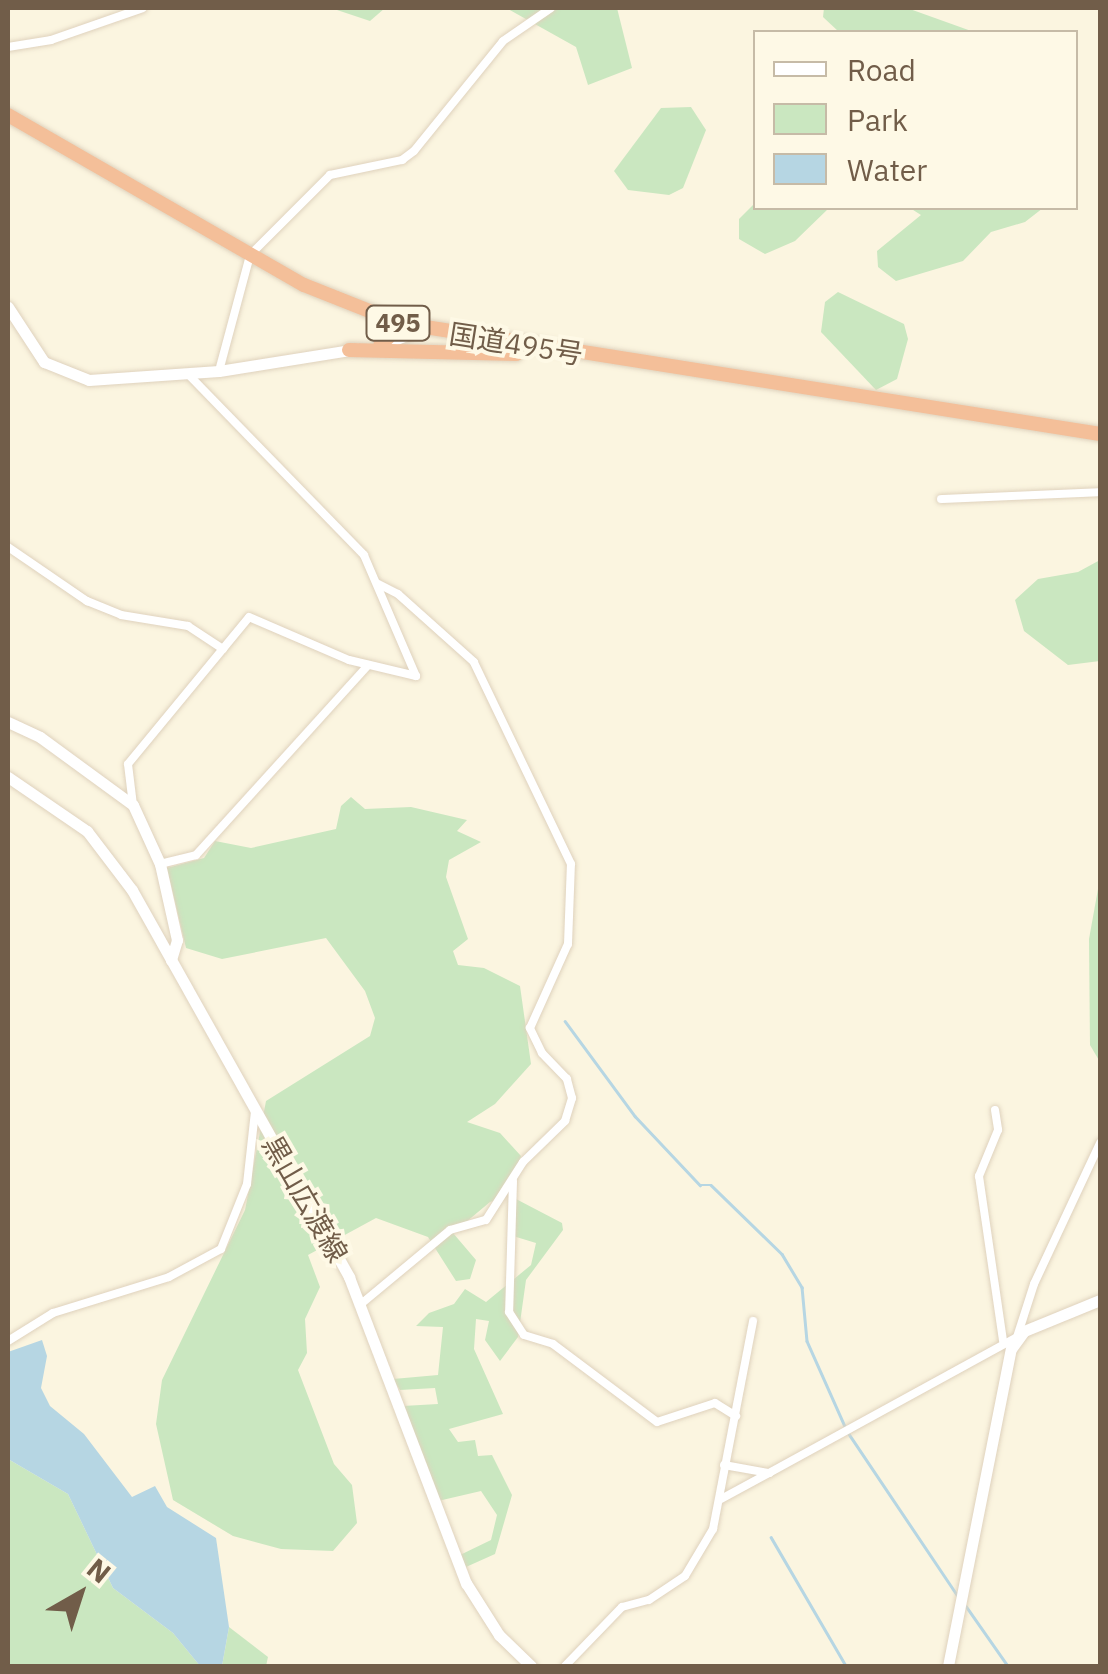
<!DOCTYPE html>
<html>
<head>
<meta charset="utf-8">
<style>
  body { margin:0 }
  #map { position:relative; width:1108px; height:1674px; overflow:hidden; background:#fbf5e0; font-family:"IBM Plex Sans","Noto Sans JP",sans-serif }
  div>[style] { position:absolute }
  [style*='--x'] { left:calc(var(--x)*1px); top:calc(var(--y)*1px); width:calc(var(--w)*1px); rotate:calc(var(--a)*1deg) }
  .green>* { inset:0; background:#cae7c0 }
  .water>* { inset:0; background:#b6d6e3 }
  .stream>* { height:2.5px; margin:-1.25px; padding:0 1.25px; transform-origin:1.25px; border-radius:1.25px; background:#b6d6e3 }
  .roads { filter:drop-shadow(0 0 2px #dfd2bd) drop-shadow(0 0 2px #dfd2bd) }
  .street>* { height:8px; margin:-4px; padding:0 4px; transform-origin:4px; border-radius:4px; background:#fff }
  .secondary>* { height:11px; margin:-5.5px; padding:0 5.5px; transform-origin:5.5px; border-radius:5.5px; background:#fff }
  .highway>* { height:14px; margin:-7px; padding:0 7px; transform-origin:7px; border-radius:7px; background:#f4bf99 }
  span { translate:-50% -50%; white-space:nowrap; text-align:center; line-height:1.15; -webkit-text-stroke:8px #fef9e6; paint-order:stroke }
  .shield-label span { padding:2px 8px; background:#fef9e6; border:2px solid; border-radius:8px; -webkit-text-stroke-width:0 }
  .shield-label { font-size:25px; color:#715d49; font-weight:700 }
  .street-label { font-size:28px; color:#715d49 }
  .frame { position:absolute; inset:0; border:10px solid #715d49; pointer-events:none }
  .legend { position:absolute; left:753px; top:30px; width:325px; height:180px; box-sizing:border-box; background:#fef9e6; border:2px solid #c6bba7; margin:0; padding:12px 18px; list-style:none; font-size:30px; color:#715d49 }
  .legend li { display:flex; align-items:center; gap:20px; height:50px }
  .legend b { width:50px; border:2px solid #c6bba7 }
  .north { position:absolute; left:30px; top:1544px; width:100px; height:100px; -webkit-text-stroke:8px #fef9e6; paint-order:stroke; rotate:39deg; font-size:28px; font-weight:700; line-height:40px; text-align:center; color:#715d49 }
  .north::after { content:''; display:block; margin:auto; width:35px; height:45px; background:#715d49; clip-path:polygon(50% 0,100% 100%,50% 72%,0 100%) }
</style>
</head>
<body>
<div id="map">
  <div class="green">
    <i style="clip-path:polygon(331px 8px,385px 8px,370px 21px)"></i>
    <i style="clip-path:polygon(506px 8px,617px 8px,632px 68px,588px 85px,576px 47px)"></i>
    <i style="clip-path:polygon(824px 8px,907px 8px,974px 32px,839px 32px,823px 17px)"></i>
    <i style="clip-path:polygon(691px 107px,706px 130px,683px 188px,669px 195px,628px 190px,614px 171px,661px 108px)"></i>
    <i style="clip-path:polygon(755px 203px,756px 208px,829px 208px,795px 241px,765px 254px,739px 239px,739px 219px)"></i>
    <i style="clip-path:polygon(910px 208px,1043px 208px,1025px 222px,991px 232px,963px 261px,896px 281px,878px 267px,877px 251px,921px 215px)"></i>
    <i style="clip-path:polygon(838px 292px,904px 324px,908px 339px,897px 379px,876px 390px,821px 332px,825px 302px)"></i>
    <i style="clip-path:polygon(1100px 560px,1100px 661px,1068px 665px,1024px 631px,1015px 600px,1038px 579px,1078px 572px)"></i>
    <i style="clip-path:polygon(351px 797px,365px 809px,411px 807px,467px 820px,457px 831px,481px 842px,449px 860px,446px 877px,468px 939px,453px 951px,458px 965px,484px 968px,520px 986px,531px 1064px,495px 1104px,467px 1122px,500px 1133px,521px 1156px,511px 1195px,490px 1202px,453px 1233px,476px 1260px,470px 1279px,456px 1281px,428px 1237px,376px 1218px,308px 1255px,320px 1287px,305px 1319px,307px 1353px,298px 1370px,334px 1464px,352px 1485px,357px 1523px,333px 1551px,281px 1549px,233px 1536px,173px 1500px,156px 1424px,162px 1380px,245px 1210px,266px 1101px,370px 1036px,375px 1018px,365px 991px,326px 938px,222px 959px,186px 948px,167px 868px,204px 858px,215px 841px,251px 848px,336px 829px,341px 806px)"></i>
    <i style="clip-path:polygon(1100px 878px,1100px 1062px,1090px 1045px,1089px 939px)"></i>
    <i style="clip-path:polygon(516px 1199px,562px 1223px,563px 1230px,526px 1280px,518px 1337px,500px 1361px,485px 1340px,489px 1321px,476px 1319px,474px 1349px,503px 1414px,449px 1429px,458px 1442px,475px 1440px,478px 1456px,492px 1455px,512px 1495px,495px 1554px,466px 1567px,460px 1555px,491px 1540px,497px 1515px,481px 1491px,438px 1501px,403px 1406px,438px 1404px,435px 1388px,400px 1390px,393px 1379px,438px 1375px,443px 1327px,416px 1326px,429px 1313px,454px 1304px,465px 1289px,486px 1302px,531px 1265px,536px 1243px,513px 1236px)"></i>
    <i style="clip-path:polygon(8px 1459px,68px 1494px,113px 1588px,173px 1633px,200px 1666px,8px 1666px)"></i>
    <i style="clip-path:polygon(229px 1627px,268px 1657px,266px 1666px,222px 1666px)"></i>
  </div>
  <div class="water">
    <i style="clip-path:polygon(42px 1340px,47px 1356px,41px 1388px,50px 1406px,84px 1434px,132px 1497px,155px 1486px,167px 1507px,216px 1538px,229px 1627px,222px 1666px,200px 1666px,173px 1633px,113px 1588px,68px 1494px,8px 1459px,8px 1352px)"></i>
  </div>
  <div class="stream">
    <i style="--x:565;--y:1021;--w:118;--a:53.6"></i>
    <i style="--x:635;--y:1116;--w:95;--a:46.7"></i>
    <i style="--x:700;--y:1185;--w:11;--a:0"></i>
    <i style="--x:711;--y:1185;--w:99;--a:44.2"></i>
    <i style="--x:782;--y:1254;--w:39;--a:59"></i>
    <i style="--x:802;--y:1287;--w:54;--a:84.7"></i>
    <i style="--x:807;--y:1341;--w:98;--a:66"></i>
    <i style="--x:847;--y:1431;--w:199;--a:56.1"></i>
    <i style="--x:771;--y:1537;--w:149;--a:59.8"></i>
    <i style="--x:966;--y:1606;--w:73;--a:55"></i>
  </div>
  <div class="roads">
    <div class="street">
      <i style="--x:8;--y:47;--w:44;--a:-9.2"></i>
      <i style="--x:51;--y:40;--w:97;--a:-19.2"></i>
      <i style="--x:219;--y:371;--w:120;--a:-75"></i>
      <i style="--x:250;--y:255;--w:113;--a:-45"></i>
      <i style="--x:330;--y:175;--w:74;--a:-11.8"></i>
      <i style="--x:402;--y:160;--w:15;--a:-37"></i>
      <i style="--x:414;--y:151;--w:141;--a:-51"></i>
      <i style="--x:503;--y:41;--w:58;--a:-34.5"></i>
      <i style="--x:941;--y:499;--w:159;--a:-2.5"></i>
      <i style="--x:8;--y:547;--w:96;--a:34.4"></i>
      <i style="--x:87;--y:601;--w:37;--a:22"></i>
      <i style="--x:121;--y:615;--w:68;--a:9.3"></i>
      <i style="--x:188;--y:626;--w:42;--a:33.3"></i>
      <i style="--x:133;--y:805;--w:41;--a:-97"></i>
      <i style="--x:128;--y:764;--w:190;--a:-50.5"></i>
      <i style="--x:249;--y:617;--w:109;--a:23.3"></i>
      <i style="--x:349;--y:660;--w:69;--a:13.4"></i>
      <i style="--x:416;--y:676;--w:132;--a:-113.3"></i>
      <i style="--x:364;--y:555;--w:251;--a:-134.2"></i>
      <i style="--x:160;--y:864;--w:37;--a:-14"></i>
      <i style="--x:196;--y:855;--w:256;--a:-47.8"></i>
      <i style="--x:995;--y:1110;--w:20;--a:81"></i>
      <i style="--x:998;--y:1130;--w:50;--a:112.4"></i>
      <i style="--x:979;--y:1176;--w:167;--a:81.7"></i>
      <i style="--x:513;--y:1181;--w:131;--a:91.7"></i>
      <i style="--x:509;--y:1312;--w:27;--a:57"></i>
      <i style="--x:524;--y:1335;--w:30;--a:17"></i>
      <i style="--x:553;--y:1344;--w:130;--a:36.9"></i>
      <i style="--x:657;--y:1422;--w:61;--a:-18.1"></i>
      <i style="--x:715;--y:1403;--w:25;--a:32"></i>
      <i style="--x:361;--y:1304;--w:116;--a:-39.7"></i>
      <i style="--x:450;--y:1230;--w:37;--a:-16"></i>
      <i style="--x:486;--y:1220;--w:69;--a:-57.5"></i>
      <i style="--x:523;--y:1162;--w:59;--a:-44.3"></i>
      <i style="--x:565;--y:1121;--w:24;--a:-73"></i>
      <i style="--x:572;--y:1098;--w:20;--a:-105"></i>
      <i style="--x:567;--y:1079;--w:36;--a:-134"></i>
      <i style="--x:542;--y:1053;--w:28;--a:-116"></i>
      <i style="--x:530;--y:1028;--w:92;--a:-65.7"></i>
      <i style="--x:568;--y:944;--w:80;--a:-87.9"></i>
      <i style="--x:571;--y:864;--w:224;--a:-115.7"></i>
      <i style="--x:474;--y:662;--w:102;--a:-138.2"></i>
      <i style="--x:398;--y:594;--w:22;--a:-153"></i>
      <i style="--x:8;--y:1341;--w:53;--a:-31.9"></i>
      <i style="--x:53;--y:1313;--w:121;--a:-17.2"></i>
      <i style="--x:169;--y:1277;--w:59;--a:-28.3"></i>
      <i style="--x:221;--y:1249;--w:70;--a:-68.2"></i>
      <i style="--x:247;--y:1184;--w:73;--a:-83.7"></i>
      <i style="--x:724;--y:1465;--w:46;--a:10.1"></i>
      <i style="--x:769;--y:1473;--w:283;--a:-28.7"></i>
      <i style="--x:1017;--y:1337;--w:56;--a:-72.2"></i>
      <i style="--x:1034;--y:1284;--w:156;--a:-64.9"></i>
      <i style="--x:721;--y:1499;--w:55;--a:-28.4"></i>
      <i style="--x:565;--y:1666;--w:82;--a:-46"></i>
      <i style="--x:622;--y:1607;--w:28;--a:-15"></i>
      <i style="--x:649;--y:1600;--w:43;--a:-33.7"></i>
      <i style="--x:685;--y:1576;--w:55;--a:-59.2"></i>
      <i style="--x:713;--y:1529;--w:212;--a:-79.1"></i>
    </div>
    <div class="secondary">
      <i style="--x:8;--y:307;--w:66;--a:56.8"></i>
      <i style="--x:44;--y:362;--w:48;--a:21.8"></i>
      <i style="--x:89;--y:380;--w:130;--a:-4"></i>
      <i style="--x:219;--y:371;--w:140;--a:-9.1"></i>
      <i style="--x:380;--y:345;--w:46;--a:-20.4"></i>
      <i style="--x:8;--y:722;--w:35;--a:25"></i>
      <i style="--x:40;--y:737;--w:115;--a:36.2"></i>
      <i style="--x:133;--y:805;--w:65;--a:65.4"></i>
      <i style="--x:160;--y:864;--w:78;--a:77.4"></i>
      <i style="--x:177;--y:940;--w:21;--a:107"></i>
      <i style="--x:8;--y:777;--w:96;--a:34.4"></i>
      <i style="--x:87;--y:831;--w:74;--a:52.7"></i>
      <i style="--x:132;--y:890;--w:444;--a:60.7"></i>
      <i style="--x:349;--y:1277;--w:328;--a:69.1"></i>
      <i style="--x:466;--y:1583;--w:62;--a:57.6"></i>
      <i style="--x:499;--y:1635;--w:45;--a:44.1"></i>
      <i style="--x:948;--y:1666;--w:323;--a:-78.8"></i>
      <i style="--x:1011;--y:1349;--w:22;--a:-54"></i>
      <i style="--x:1024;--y:1331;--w:82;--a:-22.2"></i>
    </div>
    <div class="highway">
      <i style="--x:8;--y:115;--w:341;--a:29.9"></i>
      <i style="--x:304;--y:285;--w:103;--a:21.6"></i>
      <i style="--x:400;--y:323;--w:709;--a:9.01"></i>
      <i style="--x:376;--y:318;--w:23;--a:45"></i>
      <i style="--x:392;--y:334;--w:16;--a:137"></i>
      <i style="--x:349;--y:350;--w:167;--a:1.4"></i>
    </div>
  </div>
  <div class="shield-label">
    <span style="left:398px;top:323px">495</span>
  </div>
  <div class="street-label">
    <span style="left:516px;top:344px;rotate:9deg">国道495号</span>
    <span style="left:305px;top:1199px;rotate:60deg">黒山広渡線</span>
  </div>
  <div class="frame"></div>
  <ul class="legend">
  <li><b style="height:12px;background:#fff"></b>Road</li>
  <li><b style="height:28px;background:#cae7c0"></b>Park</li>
  <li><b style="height:28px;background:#b6d6e3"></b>Water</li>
  </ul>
  <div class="north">N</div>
</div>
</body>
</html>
